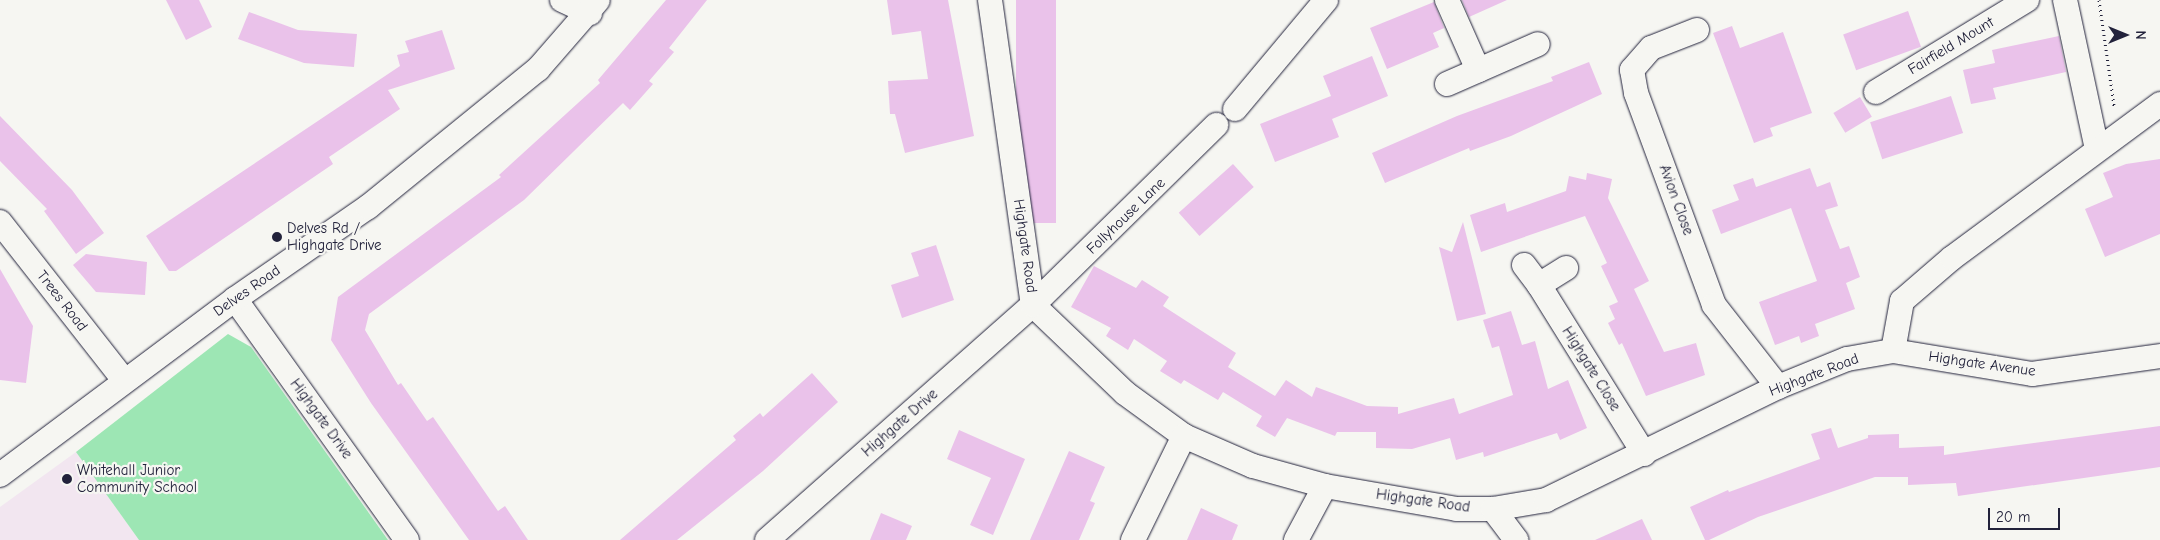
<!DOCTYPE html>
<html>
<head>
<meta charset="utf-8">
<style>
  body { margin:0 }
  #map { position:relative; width:2160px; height:540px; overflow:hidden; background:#f6f6f2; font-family:"Comic Neue",sans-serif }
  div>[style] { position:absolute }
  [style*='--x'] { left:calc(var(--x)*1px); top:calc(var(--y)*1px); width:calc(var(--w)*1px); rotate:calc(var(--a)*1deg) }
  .built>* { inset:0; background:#f2e6f0 }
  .green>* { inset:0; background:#9de6b4 }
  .building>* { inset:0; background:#eac2ea; transform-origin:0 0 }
  .path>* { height:3px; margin-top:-1.5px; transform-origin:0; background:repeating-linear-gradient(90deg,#22223b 0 1px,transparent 0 5px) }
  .roads { filter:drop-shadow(0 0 1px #22223b) drop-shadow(0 0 1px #22223b) }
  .minor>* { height:24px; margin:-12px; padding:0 12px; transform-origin:12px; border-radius:12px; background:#f6f6f2 }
  .dots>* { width:14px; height:14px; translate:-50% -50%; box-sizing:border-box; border:2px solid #f6f6f2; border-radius:50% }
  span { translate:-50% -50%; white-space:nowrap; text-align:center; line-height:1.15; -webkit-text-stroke:4.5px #f6f6f2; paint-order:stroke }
  .street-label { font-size:15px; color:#22223b }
  .poi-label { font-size:15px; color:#22223b }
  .left { translate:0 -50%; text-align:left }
  .north { position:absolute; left:2100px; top:10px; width:50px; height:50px; -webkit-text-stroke:4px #f6f6f2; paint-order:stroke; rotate:90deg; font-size:14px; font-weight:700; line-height:20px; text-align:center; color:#22223b }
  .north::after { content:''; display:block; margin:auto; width:18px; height:22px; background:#22223b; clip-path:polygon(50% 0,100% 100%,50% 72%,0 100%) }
  .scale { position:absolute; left:1988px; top:508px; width:72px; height:22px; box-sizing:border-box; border:2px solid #22223b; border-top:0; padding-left:6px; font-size:15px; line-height:18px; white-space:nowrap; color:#22223b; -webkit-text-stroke:4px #f6f6f2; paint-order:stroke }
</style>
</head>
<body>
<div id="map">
  <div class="built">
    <i style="clip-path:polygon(76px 452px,139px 540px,0 540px,0 507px)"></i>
  </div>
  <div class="green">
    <i style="clip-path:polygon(228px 334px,251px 347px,388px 540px,139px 540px,76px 452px)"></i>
  </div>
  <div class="building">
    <i style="clip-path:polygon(166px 0,199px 0,212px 27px,186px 40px)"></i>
    <i style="clip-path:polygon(666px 0,707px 0,669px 48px,674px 52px,649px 81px,653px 84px,630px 110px,623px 103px,524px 200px,369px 314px,365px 330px,398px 385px,401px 383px,427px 421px,433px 417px,498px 511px,505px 506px,528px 540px,469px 540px,371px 403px,331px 340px,338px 297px,501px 177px,499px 175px,600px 83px,598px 80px)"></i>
    <i style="clip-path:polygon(887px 0,948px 0,974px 136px,905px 153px,895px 114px,890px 114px,888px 81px,928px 79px,921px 31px,892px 35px)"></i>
    <i style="left:1016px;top:0;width:40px;height:223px"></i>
    <i style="clip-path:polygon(1462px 0,1507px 0,1469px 17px)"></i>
    <i style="clip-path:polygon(1434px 2px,1444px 28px,1433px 33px,1439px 47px,1387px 69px,1370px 28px)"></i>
    <i style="left:1908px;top:11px;width:38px;height:69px;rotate:70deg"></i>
    <i style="clip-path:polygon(249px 12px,298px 30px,357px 34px,354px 67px,304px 63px,238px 39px)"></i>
    <i style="clip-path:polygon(1732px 26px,1740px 48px,1783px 32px,1812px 113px,1770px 128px,1773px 136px,1754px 143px,1713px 33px)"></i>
    <i style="clip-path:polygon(442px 30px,455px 69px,388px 90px,400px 109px,329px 157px,333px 164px,176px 271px,169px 271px,146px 236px,400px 66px,397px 55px,409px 52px,405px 41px)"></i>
    <i style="clip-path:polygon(2059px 36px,2066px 72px,1993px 88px,1996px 99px,1971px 104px,1963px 70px,1995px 63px,1992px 50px)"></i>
    <i style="clip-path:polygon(1372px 56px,1388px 96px,1332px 119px,1339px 137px,1275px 162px,1260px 124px,1331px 96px,1323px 76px)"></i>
    <i style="clip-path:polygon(1589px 62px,1602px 94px,1511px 136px,1470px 151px,1469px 148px,1385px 183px,1372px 153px,1457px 116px,1553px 81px,1551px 77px)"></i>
    <i style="left:1951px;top:96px;width:39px;height:85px;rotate:72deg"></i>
    <i style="left:1860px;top:97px;width:23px;height:31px;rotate:59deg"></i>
    <i style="clip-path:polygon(0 116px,72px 190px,104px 233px,76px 254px,44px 211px,47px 209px,0 161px)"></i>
    <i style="clip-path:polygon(2160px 159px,2160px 234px,2105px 257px,2085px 209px,2113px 197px,2103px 173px,2126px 164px)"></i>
    <i style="left:1233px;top:164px;width:31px;height:73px;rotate:48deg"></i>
    <i style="clip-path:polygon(1810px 168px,1817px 187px,1830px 182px,1838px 206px,1825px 210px,1840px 249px,1849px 246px,1860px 277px,1846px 283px,1855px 309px,1815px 324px,1819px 336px,1801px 343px,1799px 336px,1775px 345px,1759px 302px,1817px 281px,1791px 208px,1721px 234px,1712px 210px,1739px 200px,1733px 185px,1753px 178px,1756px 187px)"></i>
    <i style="clip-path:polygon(1587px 173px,1612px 179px,1608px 198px,1649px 281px,1634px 289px,1664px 352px,1696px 343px,1705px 375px,1646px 396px,1622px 343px,1619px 345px,1608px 323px,1615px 319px,1609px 306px,1618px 302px,1601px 266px,1607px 263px,1585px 216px,1481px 252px,1470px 215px,1505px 203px,1507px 212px,1566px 191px,1569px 176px,1586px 180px)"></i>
    <i style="clip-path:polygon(1463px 222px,1486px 314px,1457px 321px,1439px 247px,1452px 252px)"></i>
    <i style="clip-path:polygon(936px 245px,954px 300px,902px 318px,891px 285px,919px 276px,911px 253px)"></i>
    <i style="clip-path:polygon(86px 254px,147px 262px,145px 295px,96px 292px,73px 265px)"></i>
    <i style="clip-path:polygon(1094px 266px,1136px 288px,1142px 280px,1169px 297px,1163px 306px,1236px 353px,1228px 367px,1275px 396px,1286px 380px,1312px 397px,1316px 387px,1367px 406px,1398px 407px,1398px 414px,1454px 398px,1459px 414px,1513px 395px,1499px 346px,1492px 348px,1483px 320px,1511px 311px,1522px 345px,1535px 341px,1548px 389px,1568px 380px,1587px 428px,1560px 440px,1557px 433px,1484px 457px,1483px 452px,1456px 460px,1450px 438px,1412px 449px,1376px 448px,1376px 432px,1337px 432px,1335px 436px,1287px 418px,1275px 437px,1256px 426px,1262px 416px,1223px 392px,1218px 400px,1184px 380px,1181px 384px,1160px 371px,1167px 361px,1134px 339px,1128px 350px,1106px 336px,1111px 328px,1071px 307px)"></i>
    <i style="clip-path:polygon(0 269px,33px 326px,26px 383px,0 380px)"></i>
    <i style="clip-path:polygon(812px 373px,838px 402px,763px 471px,677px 540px,620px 540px,736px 440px,733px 436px,760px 413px,763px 417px)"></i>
    <i style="clip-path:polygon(2160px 426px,2160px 467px,1958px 496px,1956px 483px,1908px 485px,1908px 477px,1875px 477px,1758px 517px,1709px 540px,1705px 540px,1690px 507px,1728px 490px,1729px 492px,1820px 459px,1811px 434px,1831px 428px,1838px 448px,1868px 438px,1868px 435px,1899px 434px,1899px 448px,1944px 446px,1944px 455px)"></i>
    <i style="clip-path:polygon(959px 430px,1025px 459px,993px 535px,970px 525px,991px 478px,947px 459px)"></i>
    <i style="clip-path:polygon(1069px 451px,1105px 467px,1090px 501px,1095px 503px,1079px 540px,1030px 540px)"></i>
    <i style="clip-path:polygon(1201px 508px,1238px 525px,1232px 540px,1187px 540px)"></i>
    <i style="clip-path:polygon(881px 513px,912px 526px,906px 540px,870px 540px)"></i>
    <i style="clip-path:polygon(1642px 519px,1652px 540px,1595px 540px)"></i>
  </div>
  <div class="path">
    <i style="--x:2099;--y:0;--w:107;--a:81.9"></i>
  </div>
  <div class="roads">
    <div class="minor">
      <i style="--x:562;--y:0;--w:31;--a:25"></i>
      <i style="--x:990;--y:0;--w:308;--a:82"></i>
      <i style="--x:1033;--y:305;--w:127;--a:43.7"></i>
      <i style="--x:1125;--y:393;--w:73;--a:36.1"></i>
      <i style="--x:1184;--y:436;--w:75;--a:23.5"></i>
      <i style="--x:1253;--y:466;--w:75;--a:15.5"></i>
      <i style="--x:1325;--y:486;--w:134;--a:9.9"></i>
      <i style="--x:1457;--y:509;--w:36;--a:0"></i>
      <i style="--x:1493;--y:509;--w:54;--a:-9.6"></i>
      <i style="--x:1546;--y:500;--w:258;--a:-26"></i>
      <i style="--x:1778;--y:387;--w:74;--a:-22.1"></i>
      <i style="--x:1847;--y:359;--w:47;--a:-9.9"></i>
      <i style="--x:1893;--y:351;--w:141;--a:9.4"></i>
      <i style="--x:2032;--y:374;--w:129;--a:-8"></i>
      <i style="--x:1447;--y:0;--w:77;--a:66.1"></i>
      <i style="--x:2065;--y:0;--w:152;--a:77.9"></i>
      <i style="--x:1697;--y:30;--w:49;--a:158.6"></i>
      <i style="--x:1651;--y:48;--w:29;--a:131"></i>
      <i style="--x:1632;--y:70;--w:23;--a:80"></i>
      <i style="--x:1636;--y:93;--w:226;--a:69.8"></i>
      <i style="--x:1714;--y:305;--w:104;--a:52"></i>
      <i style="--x:1447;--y:84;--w:99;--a:-23.7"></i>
      <i style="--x:1876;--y:92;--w:177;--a:-31.4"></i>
      <i style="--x:1235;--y:109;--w:142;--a:-50.1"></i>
      <i style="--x:0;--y:222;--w:201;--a:51.9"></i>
      <i style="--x:1524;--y:265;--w:25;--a:53"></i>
      <i style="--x:1539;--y:285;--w:199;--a:58.1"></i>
      <i style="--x:1539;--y:285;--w:32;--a:-32"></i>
      <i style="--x:235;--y:299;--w:296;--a:54.5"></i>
      <i style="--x:1893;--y:351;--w:51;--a:-79.8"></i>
      <i style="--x:1902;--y:301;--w:66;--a:-40.7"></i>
      <i style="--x:1952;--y:258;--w:259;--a:-36.5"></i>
      <i style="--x:0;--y:475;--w:294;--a:-36.8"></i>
      <i style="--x:235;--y:299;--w:162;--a:-34.7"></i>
      <i style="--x:368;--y:207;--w:219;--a:-39.1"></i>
      <i style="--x:538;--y:69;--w:91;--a:-49"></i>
      <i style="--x:1493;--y:509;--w:39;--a:53"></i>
      <i style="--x:767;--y:540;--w:355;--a:-41.5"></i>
      <i style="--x:1033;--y:305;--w:257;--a:-44.5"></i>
      <i style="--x:1133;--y:540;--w:116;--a:-63.9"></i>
      <i style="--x:1296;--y:540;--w:61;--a:-61.8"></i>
    </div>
  </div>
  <div class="dots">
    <i style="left:277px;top:237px;background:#22223b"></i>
    <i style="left:67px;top:479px;background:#22223b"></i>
  </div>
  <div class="street-label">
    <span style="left:1951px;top:46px;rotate:-31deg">Fairfield Mount</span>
    <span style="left:1676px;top:200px;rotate:70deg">Avion Close</span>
    <span style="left:1126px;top:216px;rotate:-44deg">Follyhouse Lane</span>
    <span style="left:1025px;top:246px;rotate:82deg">Highgate Road</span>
    <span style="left:247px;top:291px;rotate:-35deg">Delves Road</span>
    <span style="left:62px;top:301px;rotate:52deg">Trees Road</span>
    <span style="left:1982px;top:364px;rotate:8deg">Highgate Avenue</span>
    <span style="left:1591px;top:369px;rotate:58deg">Highgate Close</span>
    <span style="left:1814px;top:375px;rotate:-21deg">Highgate Road</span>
    <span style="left:321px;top:419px;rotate:54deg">Highgate Drive</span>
    <span style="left:900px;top:423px;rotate:-41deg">Highgate Drive</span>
    <span style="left:1423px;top:501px;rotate:8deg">Highgate Road</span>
  </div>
  <div class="poi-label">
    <span class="left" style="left:287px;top:237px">Delves Rd /<br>Highgate Drive</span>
    <span class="left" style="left:77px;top:479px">Whitehall Junior<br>Community School</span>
  </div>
  <div class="north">N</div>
  <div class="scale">20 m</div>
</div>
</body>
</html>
